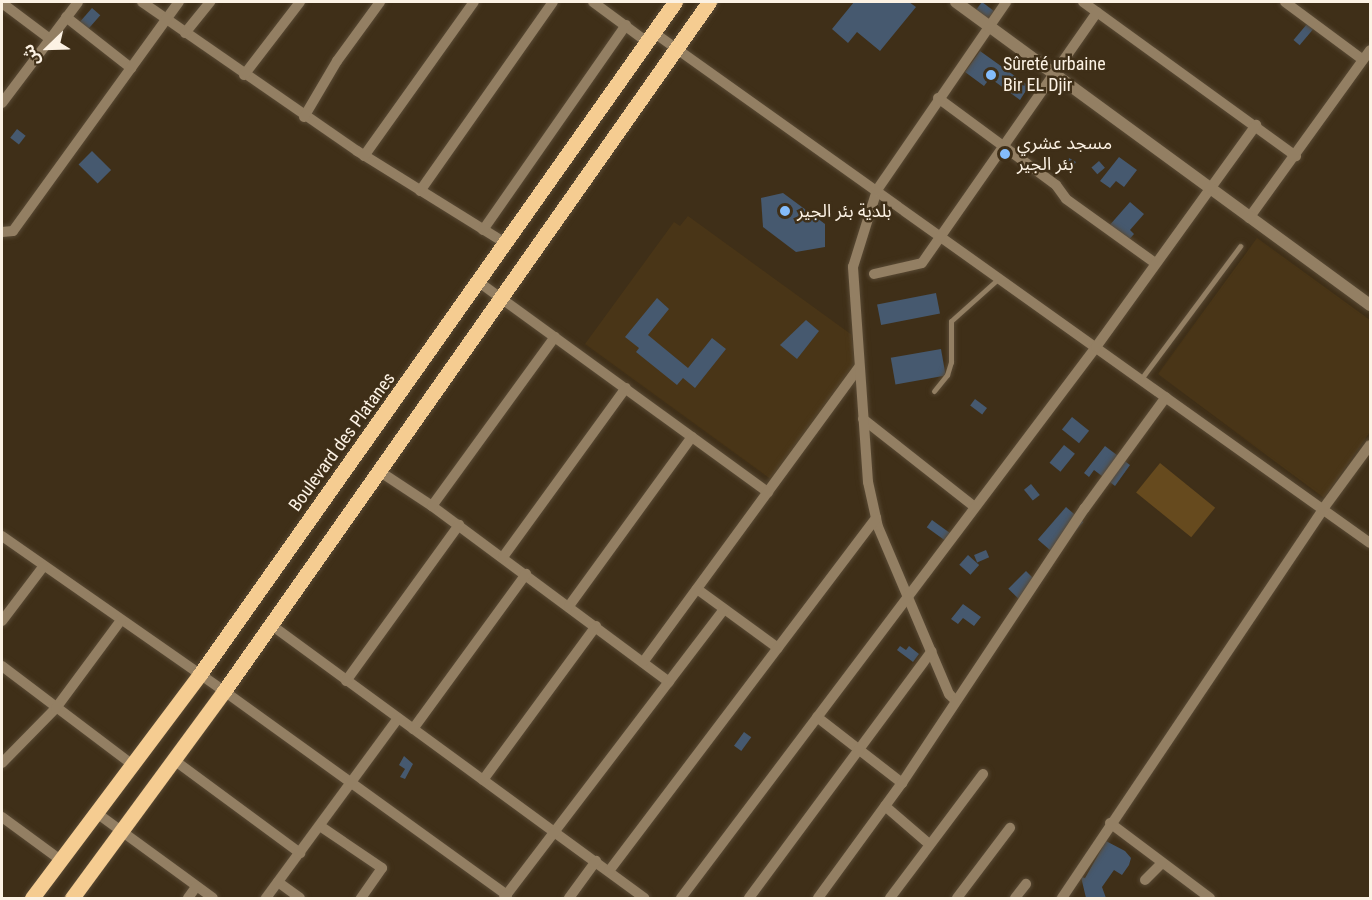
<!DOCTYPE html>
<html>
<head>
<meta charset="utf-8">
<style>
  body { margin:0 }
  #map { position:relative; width:1372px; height:900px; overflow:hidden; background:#3f2f18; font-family:"Roboto Condensed","Noto Sans Arabic",sans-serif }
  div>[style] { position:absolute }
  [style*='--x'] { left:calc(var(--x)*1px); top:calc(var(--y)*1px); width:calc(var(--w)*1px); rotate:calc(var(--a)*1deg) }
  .built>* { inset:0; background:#493517 }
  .green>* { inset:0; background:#664a1e; transform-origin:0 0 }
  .building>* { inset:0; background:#46596f; transform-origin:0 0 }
  .roads { filter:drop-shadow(0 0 2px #594a35) drop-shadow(0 0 2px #594a35) }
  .service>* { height:5px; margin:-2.5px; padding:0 2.5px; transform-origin:2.5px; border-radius:2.5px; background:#937f63 }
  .minor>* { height:10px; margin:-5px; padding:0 5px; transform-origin:5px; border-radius:5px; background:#937f63 }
  .tertiary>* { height:12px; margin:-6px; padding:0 6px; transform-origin:6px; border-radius:6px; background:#937f63 }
  .primary>* { height:15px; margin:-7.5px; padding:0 7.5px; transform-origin:7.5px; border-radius:7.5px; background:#f5cc91 }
  .dots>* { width:16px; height:16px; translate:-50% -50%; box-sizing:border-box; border:3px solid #3f2f18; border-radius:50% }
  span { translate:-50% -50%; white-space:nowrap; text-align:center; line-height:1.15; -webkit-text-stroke:5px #3f2f18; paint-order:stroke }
  .poi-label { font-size:18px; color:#fcf2e4 }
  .left { translate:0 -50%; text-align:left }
  .street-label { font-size:18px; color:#fcf2e4 }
  .frame { position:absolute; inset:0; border:3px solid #fcf2e4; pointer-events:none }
  .north { position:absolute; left:18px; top:18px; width:60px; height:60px; -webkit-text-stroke:4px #3f2f18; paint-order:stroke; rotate:247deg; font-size:16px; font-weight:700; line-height:24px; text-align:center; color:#fcf2e4 }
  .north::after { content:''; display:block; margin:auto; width:21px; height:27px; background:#fcf2e4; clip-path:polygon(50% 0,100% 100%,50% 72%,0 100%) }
</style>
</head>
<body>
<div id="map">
  <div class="built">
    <i style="clip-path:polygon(688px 216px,852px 335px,855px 365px,772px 480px,585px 344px,674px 222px,680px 226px)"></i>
    <i style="clip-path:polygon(1257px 238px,1370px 320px,1370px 432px,1324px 498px,1158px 374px)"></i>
  </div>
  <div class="green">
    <i style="left:1160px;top:463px;width:71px;height:38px;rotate:39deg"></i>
  </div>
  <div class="building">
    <i style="clip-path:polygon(854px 2px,909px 2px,916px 7px,880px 51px,857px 32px,848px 43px,832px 29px)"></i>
    <i style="left:982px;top:2px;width:15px;height:12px;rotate:37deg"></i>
    <i style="left:92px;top:8px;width:11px;height:20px;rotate:41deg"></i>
    <i style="left:1307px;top:24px;width:8px;height:21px;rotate:40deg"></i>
    <i style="clip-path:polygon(980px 51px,1029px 86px,1020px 100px,990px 78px,984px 86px,965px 72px)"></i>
    <i style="left:17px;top:129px;width:11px;height:11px;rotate:38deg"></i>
    <i style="left:92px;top:151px;width:27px;height:19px;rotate:45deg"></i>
    <i style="clip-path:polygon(1119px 157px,1137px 170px,1124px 187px,1116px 181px,1110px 188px,1100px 181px)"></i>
    <i style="left:1069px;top:158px;width:8px;height:12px;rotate:30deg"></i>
    <i style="left:1099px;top:161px;width:9px;height:10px;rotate:49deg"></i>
    <i style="clip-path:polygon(783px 193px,825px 224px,825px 247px,796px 252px,763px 227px,761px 198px)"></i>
    <i style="clip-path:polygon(1130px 202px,1144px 214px,1130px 230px,1134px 234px,1127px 242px,1108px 227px)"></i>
    <i style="left:936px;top:293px;width:21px;height:60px;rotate:79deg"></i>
    <i style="clip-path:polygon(657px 298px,669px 309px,648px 335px,688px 368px,712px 338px,726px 349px,695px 388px,683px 378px,677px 385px,636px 352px,639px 348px,625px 337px)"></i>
    <i style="clip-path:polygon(806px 320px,819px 331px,797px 359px,780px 345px)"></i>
    <i style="left:941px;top:349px;width:27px;height:51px;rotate:80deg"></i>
    <i style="left:975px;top:399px;width:15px;height:8px;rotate:37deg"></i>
    <i style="left:1072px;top:417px;width:22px;height:16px;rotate:39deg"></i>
    <i style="left:1064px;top:445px;width:14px;height:23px;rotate:39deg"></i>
    <i style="clip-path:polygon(1105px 446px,1130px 465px,1115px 486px,1094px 470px,1089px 477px,1084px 473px)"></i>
    <i style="left:1031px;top:484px;width:14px;height:9px;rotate:51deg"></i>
    <i style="left:1066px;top:507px;width:23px;height:43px;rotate:41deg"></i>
    <i style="left:932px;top:520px;width:29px;height:9px;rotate:36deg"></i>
    <i style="left:986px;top:550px;width:8px;height:13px;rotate:67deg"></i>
    <i style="left:968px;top:555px;width:15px;height:13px;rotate:42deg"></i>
    <i style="left:1026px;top:571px;width:17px;height:25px;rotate:45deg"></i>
    <i style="clip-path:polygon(963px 604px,981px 617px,974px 626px,963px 618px,958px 624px,951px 619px)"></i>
    <i style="clip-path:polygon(900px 646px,906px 650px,909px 646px,919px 654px,913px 662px,897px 650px)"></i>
    <i style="left:744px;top:732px;width:9px;height:17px;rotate:36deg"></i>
    <i style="clip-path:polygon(404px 756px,413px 764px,405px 779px,400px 777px,405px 769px,399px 765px)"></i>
    <i style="clip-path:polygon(1106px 841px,1125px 851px,1131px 858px,1129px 865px,1122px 875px,1114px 870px,1102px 887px,1106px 898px,1086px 898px,1081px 877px,1085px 878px)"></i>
  </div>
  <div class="roads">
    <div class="service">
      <i style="--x:1141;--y:379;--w:166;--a:-53.3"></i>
      <i style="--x:934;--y:391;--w:21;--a:-51"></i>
      <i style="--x:947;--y:375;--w:14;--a:-73"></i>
      <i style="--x:951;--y:362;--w:41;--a:-90"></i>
      <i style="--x:951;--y:321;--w:63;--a:-41.8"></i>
    </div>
    <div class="minor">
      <i style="--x:142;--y:2;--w:262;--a:34.7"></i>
      <i style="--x:357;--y:151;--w:176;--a:31.8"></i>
      <i style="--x:593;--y:2;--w:67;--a:36.5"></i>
      <i style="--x:1083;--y:2;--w:263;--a:35.9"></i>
      <i style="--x:1285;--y:2;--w:97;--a:36.6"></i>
      <i style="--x:2;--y:3;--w:60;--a:36.9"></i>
      <i style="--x:66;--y:17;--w:83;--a:38.1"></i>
      <i style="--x:653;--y:32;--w:880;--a:35.48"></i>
      <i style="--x:185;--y:33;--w:40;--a:-51"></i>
      <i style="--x:244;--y:75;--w:92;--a:-52.5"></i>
      <i style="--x:938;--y:98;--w:147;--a:36.4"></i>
      <i style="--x:1056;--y:185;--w:17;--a:54"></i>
      <i style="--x:1066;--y:199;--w:110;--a:35.7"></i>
      <i style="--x:2;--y:103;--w:126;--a:-53"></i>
      <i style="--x:304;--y:117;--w:65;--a:-59.5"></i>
      <i style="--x:337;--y:61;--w:73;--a:-53.9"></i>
      <i style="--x:364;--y:156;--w:189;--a:-54.5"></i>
      <i style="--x:420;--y:191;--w:231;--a:-54.9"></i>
      <i style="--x:1249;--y:218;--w:207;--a:-54.2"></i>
      <i style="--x:483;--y:230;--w:250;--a:-55.1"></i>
      <i style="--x:2;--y:232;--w:11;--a:-5"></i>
      <i style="--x:13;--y:231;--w:283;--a:-54.1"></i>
      <i style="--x:874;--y:274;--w:49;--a:-12.9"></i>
      <i style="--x:922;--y:263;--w:306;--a:-55.1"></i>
      <i style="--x:480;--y:283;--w:356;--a:36"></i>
      <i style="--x:863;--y:419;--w:142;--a:38.2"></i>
      <i style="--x:379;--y:471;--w:64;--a:33.4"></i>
      <i style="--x:432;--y:506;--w:295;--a:36.6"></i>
      <i style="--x:432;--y:506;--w:209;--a:-54"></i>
      <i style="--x:2;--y:536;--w:271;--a:34.9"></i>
      <i style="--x:224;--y:691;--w:349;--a:35.8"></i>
      <i style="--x:503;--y:557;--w:209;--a:-54"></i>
      <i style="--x:697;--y:589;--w:100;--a:36.1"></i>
      <i style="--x:569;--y:606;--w:209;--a:-54"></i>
      <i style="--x:2;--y:621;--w:68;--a:-52.8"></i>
      <i style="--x:270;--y:624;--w:464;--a:36.2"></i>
      <i style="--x:644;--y:661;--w:364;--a:-53.8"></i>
      <i style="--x:2;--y:666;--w:166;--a:37.1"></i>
      <i style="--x:346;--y:681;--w:193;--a:-54.1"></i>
      <i style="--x:955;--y:700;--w:8;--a:-135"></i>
      <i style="--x:949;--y:694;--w:181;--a:-113"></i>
      <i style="--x:878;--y:527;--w:46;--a:-102.5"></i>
      <i style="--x:868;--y:482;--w:216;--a:-94"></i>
      <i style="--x:853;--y:267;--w:81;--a:-72.7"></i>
      <i style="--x:877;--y:190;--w:228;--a:-55.5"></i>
      <i style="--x:817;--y:717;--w:108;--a:37.8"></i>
      <i style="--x:413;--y:729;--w:192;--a:-53.9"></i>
      <i style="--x:174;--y:760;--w:157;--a:36.4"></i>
      <i style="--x:2;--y:763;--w:77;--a:-45.5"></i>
      <i style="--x:56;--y:708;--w:109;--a:-53.5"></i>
      <i style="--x:483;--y:780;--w:191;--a:-53.7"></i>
      <i style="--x:885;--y:806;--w:58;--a:40.8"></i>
      <i style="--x:98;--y:814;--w:142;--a:36.1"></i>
      <i style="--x:2;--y:817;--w:74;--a:36.3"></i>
      <i style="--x:1110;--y:823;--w:125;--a:36.9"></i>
      <i style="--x:320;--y:826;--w:75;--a:34.1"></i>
      <i style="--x:382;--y:868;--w:37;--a:125"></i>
      <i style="--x:609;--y:871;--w:443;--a:-52.9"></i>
      <i style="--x:1145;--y:880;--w:24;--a:-45"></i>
      <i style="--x:278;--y:882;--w:27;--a:36"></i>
      <i style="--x:188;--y:898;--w:14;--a:-54"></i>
      <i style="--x:266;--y:898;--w:223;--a:-53.7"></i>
      <i style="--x:504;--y:898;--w:363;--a:-52.7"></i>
      <i style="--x:569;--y:898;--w:46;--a:-53.9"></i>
      <i style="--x:681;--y:898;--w:690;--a:-53.01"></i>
      <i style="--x:1096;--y:347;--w:274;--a:-54.2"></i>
      <i style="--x:749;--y:898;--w:307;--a:-53.5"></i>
      <i style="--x:818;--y:898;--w:142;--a:-53.9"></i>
      <i style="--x:902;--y:783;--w:330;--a:-56.4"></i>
      <i style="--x:1085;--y:508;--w:137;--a:-53.9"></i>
      <i style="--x:890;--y:898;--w:155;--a:-53.1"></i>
      <i style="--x:957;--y:898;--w:88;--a:-52.9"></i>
      <i style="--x:1015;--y:898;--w:18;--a:-52"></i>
      <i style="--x:1062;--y:898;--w:468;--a:-56.1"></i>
      <i style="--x:1323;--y:509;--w:79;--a:-53.7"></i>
    </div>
    <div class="tertiary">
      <i style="--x:956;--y:2;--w:513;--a:36.2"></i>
    </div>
    <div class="primary">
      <i style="--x:32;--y:898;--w:280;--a:-53.1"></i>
      <i style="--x:200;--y:674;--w:823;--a:-54.75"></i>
      <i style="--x:72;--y:898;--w:257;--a:-53.7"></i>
      <i style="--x:224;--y:691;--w:843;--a:-54.86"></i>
    </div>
  </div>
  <div class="dots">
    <i style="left:991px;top:75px;background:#84bcfb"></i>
    <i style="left:1005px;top:154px;background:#84bcfb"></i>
    <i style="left:785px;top:211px;background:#84bcfb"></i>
  </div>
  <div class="poi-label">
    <span class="left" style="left:1003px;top:75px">Sûreté urbaine<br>Bir EL Djir</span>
    <span class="left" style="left:1017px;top:154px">مسجد عشري<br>بئر الجير</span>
    <span class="left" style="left:797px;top:211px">بلدية بئر الجير</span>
  </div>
  <div class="street-label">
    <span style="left:342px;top:442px;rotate:-54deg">Boulevard des Platanes</span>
  </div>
  <div class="frame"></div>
  <div class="north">ش</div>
</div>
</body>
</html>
